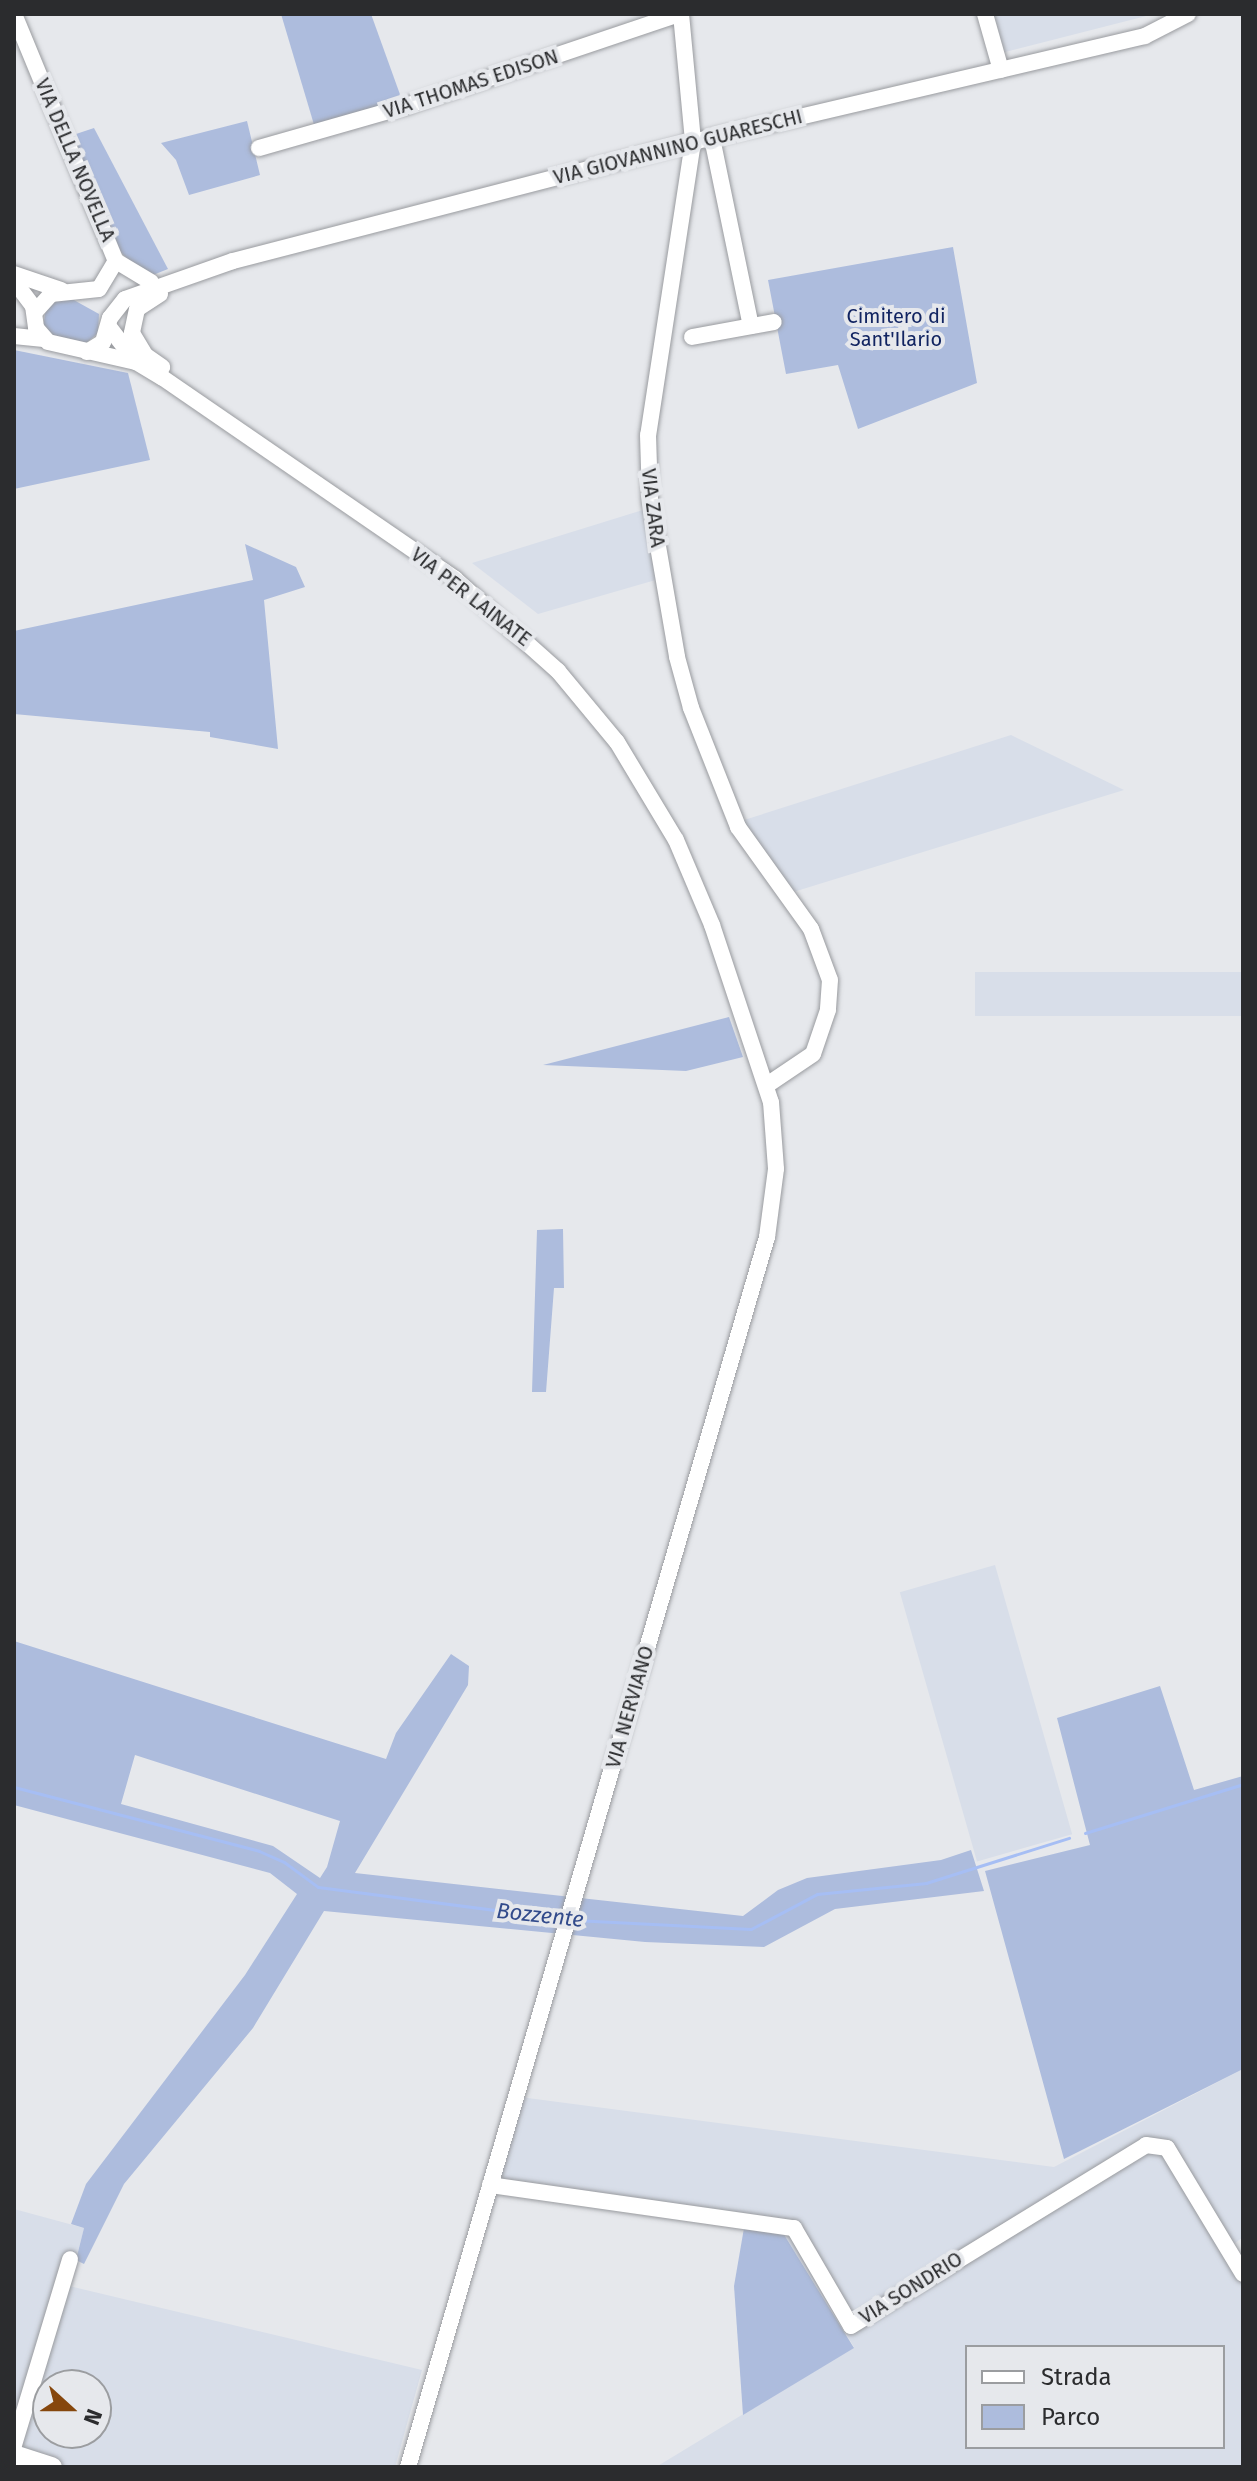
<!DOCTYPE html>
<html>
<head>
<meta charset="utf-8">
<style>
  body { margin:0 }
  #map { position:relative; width:1257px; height:2481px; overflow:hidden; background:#e6e8ec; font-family:"Fira Sans",sans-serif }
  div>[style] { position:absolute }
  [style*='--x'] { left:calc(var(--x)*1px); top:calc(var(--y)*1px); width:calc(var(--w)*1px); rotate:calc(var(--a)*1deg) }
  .built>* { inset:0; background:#d8dee9; transform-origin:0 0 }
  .green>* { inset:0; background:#adbcdd }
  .stream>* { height:3px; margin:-1.5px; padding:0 1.5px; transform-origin:1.5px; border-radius:1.5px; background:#a6bef4 }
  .roads { filter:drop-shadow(0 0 2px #999b9f) drop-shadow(0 0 2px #999b9f) }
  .minor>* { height:16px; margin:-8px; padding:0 8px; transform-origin:8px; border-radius:8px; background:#fff }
  .major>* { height:20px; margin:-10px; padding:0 10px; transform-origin:10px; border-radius:10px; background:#fff }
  span { translate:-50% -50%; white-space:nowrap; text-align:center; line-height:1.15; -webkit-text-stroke:8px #e6e8ec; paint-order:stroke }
  .street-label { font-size:20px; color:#2b2c2e }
  .park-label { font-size:20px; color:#112461 }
  .water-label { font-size:22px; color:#324b8b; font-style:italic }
  .frame { position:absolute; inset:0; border:16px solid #2b2c2e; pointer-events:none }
  .legend { position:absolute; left:965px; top:2345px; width:260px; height:104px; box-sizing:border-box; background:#e6e8ec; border:2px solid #9b9da0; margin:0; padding:10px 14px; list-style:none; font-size:24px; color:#2b2c2e }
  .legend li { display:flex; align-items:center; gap:16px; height:40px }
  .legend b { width:40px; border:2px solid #9b9da0 }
  .north { position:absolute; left:32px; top:2369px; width:80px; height:80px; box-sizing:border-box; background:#e6e8ec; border:2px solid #9b9da0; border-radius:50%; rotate:111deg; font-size:22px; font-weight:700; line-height:32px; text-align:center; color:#2b2c2e }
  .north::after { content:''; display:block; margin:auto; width:28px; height:36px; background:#86470d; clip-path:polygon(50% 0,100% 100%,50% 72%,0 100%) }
</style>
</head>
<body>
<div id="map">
  <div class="built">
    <i style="clip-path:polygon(990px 14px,1154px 14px,1001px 53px)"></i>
    <i style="clip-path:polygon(646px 509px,659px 579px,538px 614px,472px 563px)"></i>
    <i style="clip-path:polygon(1011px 735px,1124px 790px,790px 893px,741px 821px)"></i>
    <i style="left:1243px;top:972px;width:44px;height:268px;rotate:90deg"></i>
    <i style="left:995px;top:1565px;width:280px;height:99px;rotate:74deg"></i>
    <i style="clip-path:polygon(evenodd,1243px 2069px,1243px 2237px,1234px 2244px,1243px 2261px,1243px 2467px,656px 2467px,854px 2347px,783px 2233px,495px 2190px,520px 2097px,1054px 2167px,1243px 2069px,967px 2347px,1223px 2347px,1223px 2447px,967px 2447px,967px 2347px)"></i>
    <i style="clip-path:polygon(evenodd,14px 2209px,84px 2228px,69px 2286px,422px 2370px,395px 2467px,14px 2467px,14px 2209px,48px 2385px,96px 2385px,96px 2433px,48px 2433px,48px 2385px)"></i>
  </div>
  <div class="green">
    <i style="clip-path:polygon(281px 14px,371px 14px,402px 100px,315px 128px)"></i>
    <i style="clip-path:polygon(247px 121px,260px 175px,189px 195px,176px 160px,161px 143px)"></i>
    <i style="clip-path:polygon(94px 128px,168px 269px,153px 275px,136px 268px,119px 250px,70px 136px)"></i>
    <i style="clip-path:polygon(953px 247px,977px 383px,858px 429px,838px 365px,786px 374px,768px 280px)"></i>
    <i style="clip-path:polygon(72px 299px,99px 314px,98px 333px,85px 344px,56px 340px,43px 328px,46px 308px,54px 300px)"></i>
    <i style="clip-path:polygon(14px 350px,128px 373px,150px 460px,14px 489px)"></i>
    <i style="clip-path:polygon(245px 544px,296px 567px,305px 587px,264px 600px,278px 749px,210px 737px,210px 732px,14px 714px,14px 631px,253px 580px)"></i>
    <i style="clip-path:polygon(729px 1017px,743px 1057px,686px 1071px,543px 1065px)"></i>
    <i style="clip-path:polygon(563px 1229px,564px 1288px,554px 1288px,546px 1392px,532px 1392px,537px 1230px)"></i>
    <i style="clip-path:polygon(evenodd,14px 1641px,386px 1759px,396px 1733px,451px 1654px,469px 1666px,468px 1685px,355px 1873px,743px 1916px,778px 1890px,807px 1878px,941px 1860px,971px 1850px,984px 1891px,835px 1909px,764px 1947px,645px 1942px,324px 1911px,253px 2028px,124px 2184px,84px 2264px,76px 2260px,84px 2228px,71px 2224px,86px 2184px,245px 1975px,297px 1894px,270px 1873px,14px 1805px,14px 1641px,135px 1755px,340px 1821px,327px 1867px,320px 1878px,273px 1846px,121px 1804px,135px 1755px)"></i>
    <i style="clip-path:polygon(1160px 1686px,1194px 1790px,1243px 1776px,1243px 2069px,1064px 2159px,985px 1871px,1090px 1845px,1057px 1718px)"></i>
    <i style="clip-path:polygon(744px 2228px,783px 2233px,854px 2348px,743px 2415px,734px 2286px)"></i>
  </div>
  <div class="stream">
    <i style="--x:14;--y:1787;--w:253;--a:14.6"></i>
    <i style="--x:259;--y:1851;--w:27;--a:24"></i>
    <i style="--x:284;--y:1862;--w:42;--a:36.3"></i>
    <i style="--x:318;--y:1887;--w:247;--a:7.4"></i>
    <i style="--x:1085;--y:1833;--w:165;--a:-17.2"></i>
    <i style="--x:574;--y:1920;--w:177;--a:2.9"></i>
    <i style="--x:751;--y:1929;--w:75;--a:-27.9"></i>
    <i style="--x:817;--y:1894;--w:110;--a:-5.8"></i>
    <i style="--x:926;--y:1883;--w:150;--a:-17.5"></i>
  </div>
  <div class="roads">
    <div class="minor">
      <i style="--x:14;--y:14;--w:267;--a:67.6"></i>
      <i style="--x:681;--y:14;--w:129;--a:84.6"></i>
      <i style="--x:693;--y:142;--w:296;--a:98.7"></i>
      <i style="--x:648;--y:435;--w:65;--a:88.2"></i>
      <i style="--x:650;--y:500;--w:159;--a:80.2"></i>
      <i style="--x:677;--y:657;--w:53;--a:74.6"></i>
      <i style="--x:691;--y:708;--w:128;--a:68.4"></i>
      <i style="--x:738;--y:827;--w:125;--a:54.4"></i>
      <i style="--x:811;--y:929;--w:54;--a:69.6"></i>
      <i style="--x:830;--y:980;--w:30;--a:94"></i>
      <i style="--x:828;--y:1010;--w:46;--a:108.8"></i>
      <i style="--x:813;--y:1054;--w:55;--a:146"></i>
      <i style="--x:985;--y:14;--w:58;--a:74.1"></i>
      <i style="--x:712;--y:138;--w:192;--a:78.3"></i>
      <i style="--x:259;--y:148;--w:153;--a:-15.9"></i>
      <i style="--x:406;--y:106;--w:289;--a:-18.6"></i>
      <i style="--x:116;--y:261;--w:41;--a:31"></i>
      <i style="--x:14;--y:274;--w:50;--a:18.8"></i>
      <i style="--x:14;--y:281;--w:31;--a:53"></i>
      <i style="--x:33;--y:306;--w:22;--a:82"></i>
      <i style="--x:36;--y:328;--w:18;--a:49"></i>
      <i style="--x:48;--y:342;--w:90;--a:12.8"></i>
      <i style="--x:136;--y:362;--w:31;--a:31"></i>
      <i style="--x:163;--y:378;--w:354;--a:34.5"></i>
      <i style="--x:455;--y:579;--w:138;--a:41.8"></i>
      <i style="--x:558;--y:671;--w:92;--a:50.3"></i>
      <i style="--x:617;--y:742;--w:114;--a:59"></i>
      <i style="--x:676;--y:840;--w:92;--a:67"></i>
      <i style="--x:712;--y:925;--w:187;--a:71.6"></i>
      <i style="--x:771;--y:1102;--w:67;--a:85.7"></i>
      <i style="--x:776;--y:1169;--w:69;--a:97.5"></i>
      <i style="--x:767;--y:1237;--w:1281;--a:106.27"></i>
      <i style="--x:160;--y:294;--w:27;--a:147"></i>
      <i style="--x:137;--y:309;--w:25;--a:102"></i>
      <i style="--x:132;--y:333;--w:26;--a:59"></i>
      <i style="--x:145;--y:355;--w:21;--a:35"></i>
      <i style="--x:35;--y:312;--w:24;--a:-48"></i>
      <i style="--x:51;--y:294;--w:48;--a:-5.9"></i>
      <i style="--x:99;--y:289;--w:33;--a:-59"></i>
      <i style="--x:109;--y:327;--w:44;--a:52.4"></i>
      <i style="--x:14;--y:336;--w:30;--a:6"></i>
      <i style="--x:692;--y:337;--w:83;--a:-10.4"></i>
      <i style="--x:87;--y:352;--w:19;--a:-32"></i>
      <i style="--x:103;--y:342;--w:25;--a:-74"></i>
      <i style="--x:110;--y:318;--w:24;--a:-52"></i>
      <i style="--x:125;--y:299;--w:114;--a:-19.4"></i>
      <i style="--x:233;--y:261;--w:475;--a:-14.5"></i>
      <i style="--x:693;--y:142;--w:464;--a:-13.2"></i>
      <i style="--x:1145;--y:36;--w:48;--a:-27.1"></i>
      <i style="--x:490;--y:2185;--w:307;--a:8.1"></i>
      <i style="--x:794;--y:2228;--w:113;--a:59.8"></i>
      <i style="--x:851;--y:2326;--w:346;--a:-31.5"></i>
      <i style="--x:1146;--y:2145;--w:21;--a:8"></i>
      <i style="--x:1167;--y:2148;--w:147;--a:58.9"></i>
      <i style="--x:14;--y:2445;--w:194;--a:-73.2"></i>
    </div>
    <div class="major">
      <i style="--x:14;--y:2455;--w:40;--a:18"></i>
    </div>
  </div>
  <div class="street-label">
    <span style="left:471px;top:84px;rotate:-18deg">VIA THOMAS EDISON</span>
    <span style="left:678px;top:147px;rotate:-14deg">VIA GIOVANNINO GUARESCHI</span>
    <span style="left:75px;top:160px;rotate:67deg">VIA DELLA NOVELLA</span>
    <span style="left:653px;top:508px;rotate:83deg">VIA ZARA</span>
    <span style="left:471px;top:597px;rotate:38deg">VIA PER LAINATE</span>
    <span style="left:630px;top:1707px;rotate:-74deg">VIA NERVIANO</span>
    <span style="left:911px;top:2288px;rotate:-32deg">VIA SONDRIO</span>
  </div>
  <div class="park-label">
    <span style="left:896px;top:328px">Cimitero di<br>Sant'Ilario</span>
  </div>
  <div class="water-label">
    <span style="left:540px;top:1915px;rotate:6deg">Bozzente</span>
  </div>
  <div class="frame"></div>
  <ul class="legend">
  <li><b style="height:10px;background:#fff"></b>Strada</li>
  <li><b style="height:22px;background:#adbcdd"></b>Parco</li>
  </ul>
  <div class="north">N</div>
</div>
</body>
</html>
